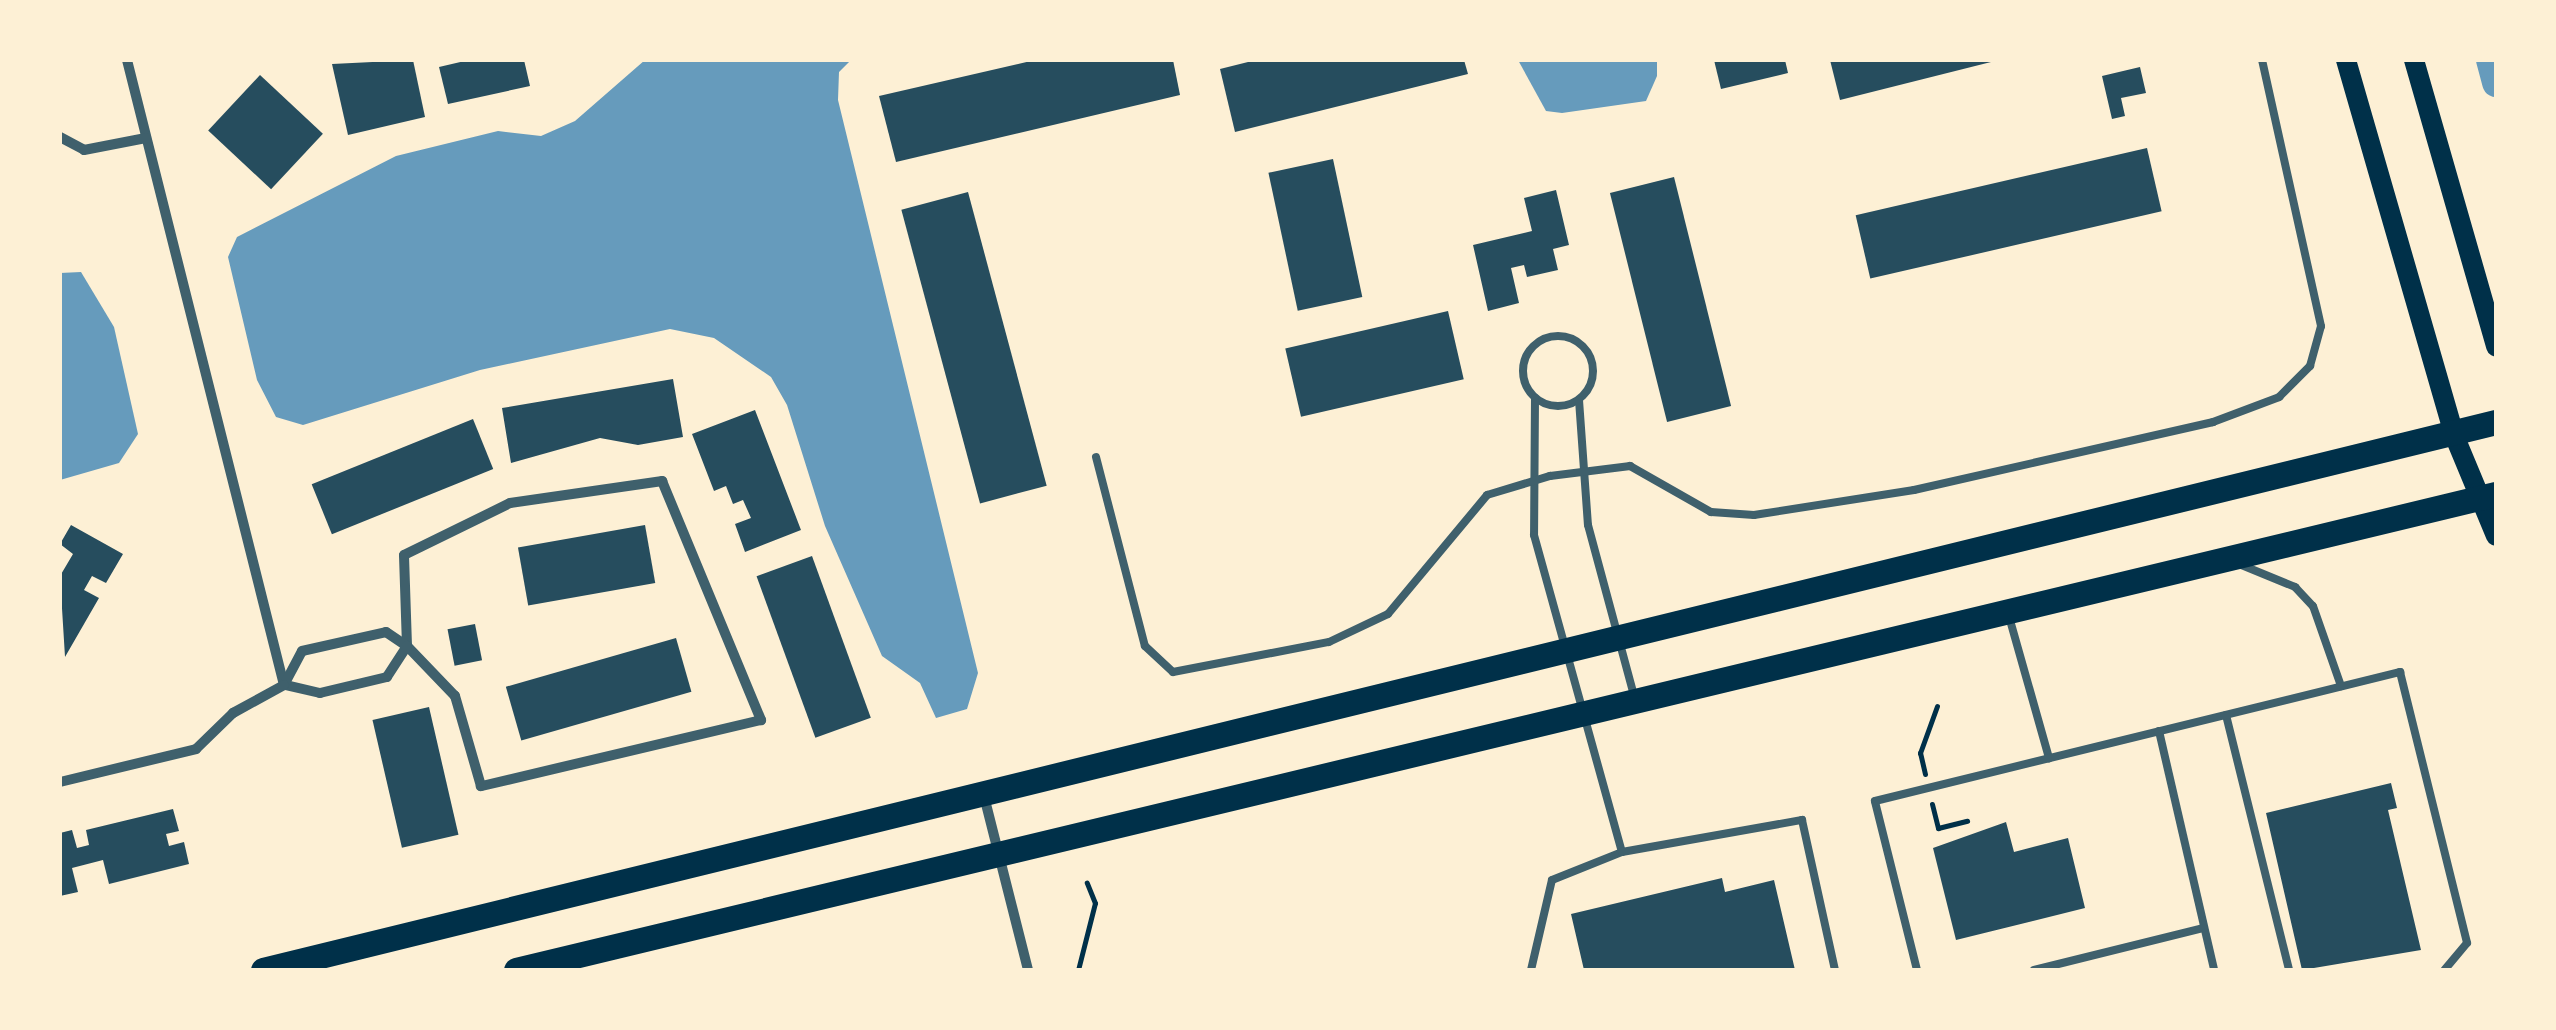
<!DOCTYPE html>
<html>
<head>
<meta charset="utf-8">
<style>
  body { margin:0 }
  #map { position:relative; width:2556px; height:1030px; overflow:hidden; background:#fdf0d5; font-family:"Alegreya Sans",sans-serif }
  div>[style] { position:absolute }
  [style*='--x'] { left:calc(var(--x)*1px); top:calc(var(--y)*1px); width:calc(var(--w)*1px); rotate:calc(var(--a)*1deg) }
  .water>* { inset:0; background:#669bbc }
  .canal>* { height:28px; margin:-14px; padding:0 14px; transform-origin:14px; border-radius:14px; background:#669bbc }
  .building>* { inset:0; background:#264d5e; transform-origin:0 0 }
  .path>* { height:5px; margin:-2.5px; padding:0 2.5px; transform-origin:2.5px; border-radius:2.5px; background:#003049 }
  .service>* { height:8px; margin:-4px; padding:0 4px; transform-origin:4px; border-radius:4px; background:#3f606c }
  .service>.ring { margin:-4px; padding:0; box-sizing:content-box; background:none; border:8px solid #3f606c; border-radius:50% }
  .minor>* { height:10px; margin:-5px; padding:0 5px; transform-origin:5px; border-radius:5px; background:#3f606c }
  .secondary>* { height:20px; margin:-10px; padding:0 10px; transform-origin:10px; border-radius:10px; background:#003049 }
  .primary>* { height:25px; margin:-12.5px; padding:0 12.5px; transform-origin:12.5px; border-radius:12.5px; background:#003049 }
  span { translate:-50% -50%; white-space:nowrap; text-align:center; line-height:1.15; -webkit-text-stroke:10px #fdf0d5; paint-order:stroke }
  .frame { position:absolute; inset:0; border:62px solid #fdf0d5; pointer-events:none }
</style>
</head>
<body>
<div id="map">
  <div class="water">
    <i style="clip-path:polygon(645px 60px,851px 60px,839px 72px,838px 100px,978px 673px,967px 709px,936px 718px,920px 683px,882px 656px,825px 526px,787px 405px,771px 377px,714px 338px,670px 329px,480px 370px,303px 425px,276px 417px,257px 380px,228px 257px,237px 237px,396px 156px,498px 131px,541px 136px,575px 121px)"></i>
    <i style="clip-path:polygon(1518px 60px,1657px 60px,1657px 76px,1646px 101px,1562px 113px,1546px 111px)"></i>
    <i style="clip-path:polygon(81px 272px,114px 327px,138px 434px,119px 463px,60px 480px,60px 273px)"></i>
  </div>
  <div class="canal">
    <i style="--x:2490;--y:60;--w:24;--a:75"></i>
  </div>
  <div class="building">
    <i style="clip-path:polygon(413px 60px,425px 117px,348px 135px,332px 64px)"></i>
    <i style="clip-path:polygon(469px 60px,524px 60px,530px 86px,448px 104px,439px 67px)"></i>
    <i style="clip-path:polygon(1035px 60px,1173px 60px,1180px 95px,896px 162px,879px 96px)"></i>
    <i style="clip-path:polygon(1256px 60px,1464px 60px,1468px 74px,1235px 132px,1220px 69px)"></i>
    <i style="clip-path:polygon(1714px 60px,1785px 60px,1788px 73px,1721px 89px)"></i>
    <i style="clip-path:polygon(1830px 60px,1995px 60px,1995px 61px,1840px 100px)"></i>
    <i style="clip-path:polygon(2140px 67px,2146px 93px,2121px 98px,2125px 116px,2112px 119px,2102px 76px)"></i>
    <i style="left:260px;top:75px;width:86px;height:76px;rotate:43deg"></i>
    <i style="left:2147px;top:148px;width:65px;height:299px;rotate:77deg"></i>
    <i style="left:1333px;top:159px;width:141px;height:66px;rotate:78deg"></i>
    <i style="left:1674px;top:177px;width:236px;height:66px;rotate:76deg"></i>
    <i style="clip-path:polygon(1556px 190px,1569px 245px,1553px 249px,1558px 270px,1527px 277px,1524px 265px,1511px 268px,1519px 303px,1488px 311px,1473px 245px,1532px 231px,1524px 198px)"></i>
    <i style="left:968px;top:192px;width:304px;height:69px;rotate:75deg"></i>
    <i style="left:1448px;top:311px;width:70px;height:167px;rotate:77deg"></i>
    <i style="clip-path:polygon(673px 379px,683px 437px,638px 445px,600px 438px,511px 463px,502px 408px)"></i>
    <i style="clip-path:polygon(755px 410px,801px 530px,745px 552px,735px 524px,751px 518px,743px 500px,733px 504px,726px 486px,714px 491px,692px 434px)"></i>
    <i style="left:473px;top:419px;width:54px;height:174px;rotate:68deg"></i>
    <i style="clip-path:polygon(71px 525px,123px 554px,106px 583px,92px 576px,84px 590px,99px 598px,65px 657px,60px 576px,73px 554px,60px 544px)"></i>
    <i style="left:645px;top:525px;width:59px;height:129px;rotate:80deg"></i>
    <i style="left:812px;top:556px;width:172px;height:59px;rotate:70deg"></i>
    <i style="left:475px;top:624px;width:37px;height:28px;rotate:79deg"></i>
    <i style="left:676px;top:638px;width:56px;height:177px;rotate:74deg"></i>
    <i style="left:429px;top:707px;width:131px;height:58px;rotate:77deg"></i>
    <i style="clip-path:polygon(2391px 783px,2397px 808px,2388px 810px,2421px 950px,2302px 970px,2266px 813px)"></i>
    <i style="clip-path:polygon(173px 809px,179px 831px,166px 834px,169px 846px,184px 842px,189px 864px,109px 884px,103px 860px,72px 868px,78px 892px,60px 896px,60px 833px,72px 830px,77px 848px,89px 845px,86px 830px)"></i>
    <i style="clip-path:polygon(2006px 822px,2014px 852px,2068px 838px,2085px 908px,1956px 940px,1933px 848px)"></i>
    <i style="clip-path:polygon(1722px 878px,1725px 892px,1774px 880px,1795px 970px,1584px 970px,1571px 914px)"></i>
  </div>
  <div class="path">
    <i style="--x:1925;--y:774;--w:22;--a:-103"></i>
    <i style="--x:1920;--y:753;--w:50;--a:-70.1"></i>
    <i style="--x:1932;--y:804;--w:25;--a:76"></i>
    <i style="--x:1938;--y:828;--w:30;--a:-14"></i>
    <i style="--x:1078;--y:970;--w:69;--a:-75.8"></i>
    <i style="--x:1095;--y:903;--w:22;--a:-112"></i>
  </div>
  <div class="service">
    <i class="ring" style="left:1523px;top:336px;width:62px;height:62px"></i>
    <i style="--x:1535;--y:398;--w:137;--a:90.4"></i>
    <i style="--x:1534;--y:535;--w:329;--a:74.5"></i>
    <i style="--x:1579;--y:400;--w:125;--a:85.9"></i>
    <i style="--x:1588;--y:525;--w:176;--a:74.9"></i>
    <i style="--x:1096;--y:457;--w:195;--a:75.5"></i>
    <i style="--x:1145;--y:646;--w:38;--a:43"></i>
    <i style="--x:1173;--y:672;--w:159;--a:-10.9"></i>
    <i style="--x:1329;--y:642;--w:65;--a:-25.4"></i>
    <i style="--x:1388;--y:614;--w:155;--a:-50.2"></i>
    <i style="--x:1487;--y:495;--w:66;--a:-16.8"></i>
    <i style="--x:1550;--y:476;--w:81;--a:-7.1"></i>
    <i style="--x:1630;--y:466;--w:93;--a:29.6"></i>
    <i style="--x:1711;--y:512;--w:43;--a:4"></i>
    <i style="--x:1754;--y:515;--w:162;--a:-8.9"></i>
    <i style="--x:1914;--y:490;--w:307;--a:-12.8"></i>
    <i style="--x:2213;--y:422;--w:71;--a:-20.7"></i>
    <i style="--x:2279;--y:397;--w:44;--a:-45"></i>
    <i style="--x:2310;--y:366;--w:41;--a:-74.6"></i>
    <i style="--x:2321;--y:326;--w:272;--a:-102.5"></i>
    <i style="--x:2239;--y:564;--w:61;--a:22.3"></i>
    <i style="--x:2295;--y:587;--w:26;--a:47"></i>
    <i style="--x:2313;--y:606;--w:85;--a:70.7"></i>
    <i style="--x:2008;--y:613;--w:151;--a:74.2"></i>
    <i style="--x:2226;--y:715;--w:263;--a:76.1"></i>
    <i style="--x:2159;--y:731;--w:245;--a:77"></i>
    <i style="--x:1531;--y:970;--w:92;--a:-76.9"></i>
    <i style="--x:1552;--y:880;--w:75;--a:-21.8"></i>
    <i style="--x:1622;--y:852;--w:183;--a:-10.1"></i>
    <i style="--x:1802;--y:820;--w:154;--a:77.6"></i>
    <i style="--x:1917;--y:970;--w:174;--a:-104"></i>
    <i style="--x:1875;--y:801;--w:541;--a:-13.8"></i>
    <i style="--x:2400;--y:672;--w:279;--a:76.1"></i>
    <i style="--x:2467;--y:943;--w:35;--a:130"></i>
    <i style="--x:2034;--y:970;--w:175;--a:-13.9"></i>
  </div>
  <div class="minor">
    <i style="--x:127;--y:60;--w:644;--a:75.9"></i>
    <i style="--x:60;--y:137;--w:27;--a:28"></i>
    <i style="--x:84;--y:150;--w:63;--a:-11"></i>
    <i style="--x:662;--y:481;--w:259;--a:67.5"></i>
    <i style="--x:761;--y:720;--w:288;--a:166.7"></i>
    <i style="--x:481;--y:786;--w:94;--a:-106.1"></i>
    <i style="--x:455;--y:696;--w:69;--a:-133.8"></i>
    <i style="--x:407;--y:646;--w:91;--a:-91.9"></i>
    <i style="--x:404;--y:555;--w:118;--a:-26.1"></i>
    <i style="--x:510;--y:503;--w:154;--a:-8.2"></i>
    <i style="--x:386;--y:632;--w:25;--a:34"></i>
    <i style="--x:407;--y:646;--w:37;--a:123"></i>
    <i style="--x:387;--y:677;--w:69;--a:166.6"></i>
    <i style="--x:320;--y:693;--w:37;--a:-167"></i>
    <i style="--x:284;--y:685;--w:38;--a:-62"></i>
    <i style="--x:302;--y:651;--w:86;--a:-12.7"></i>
    <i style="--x:60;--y:782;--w:140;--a:-13.6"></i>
    <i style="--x:196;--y:749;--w:52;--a:-44.2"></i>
    <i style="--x:233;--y:713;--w:58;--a:-28.8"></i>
    <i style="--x:984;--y:796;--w:179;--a:75.8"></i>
  </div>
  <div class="secondary">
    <i style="--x:2346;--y:60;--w:390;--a:73.9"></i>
    <i style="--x:2454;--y:435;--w:109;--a:67.4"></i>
    <i style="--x:2414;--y:60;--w:298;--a:74"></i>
  </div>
  <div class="primary">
    <i style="--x:263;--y:970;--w:2299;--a:-13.79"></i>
    <i style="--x:516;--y:970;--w:2036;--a:-13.52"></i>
  </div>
  <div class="frame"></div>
</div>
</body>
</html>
